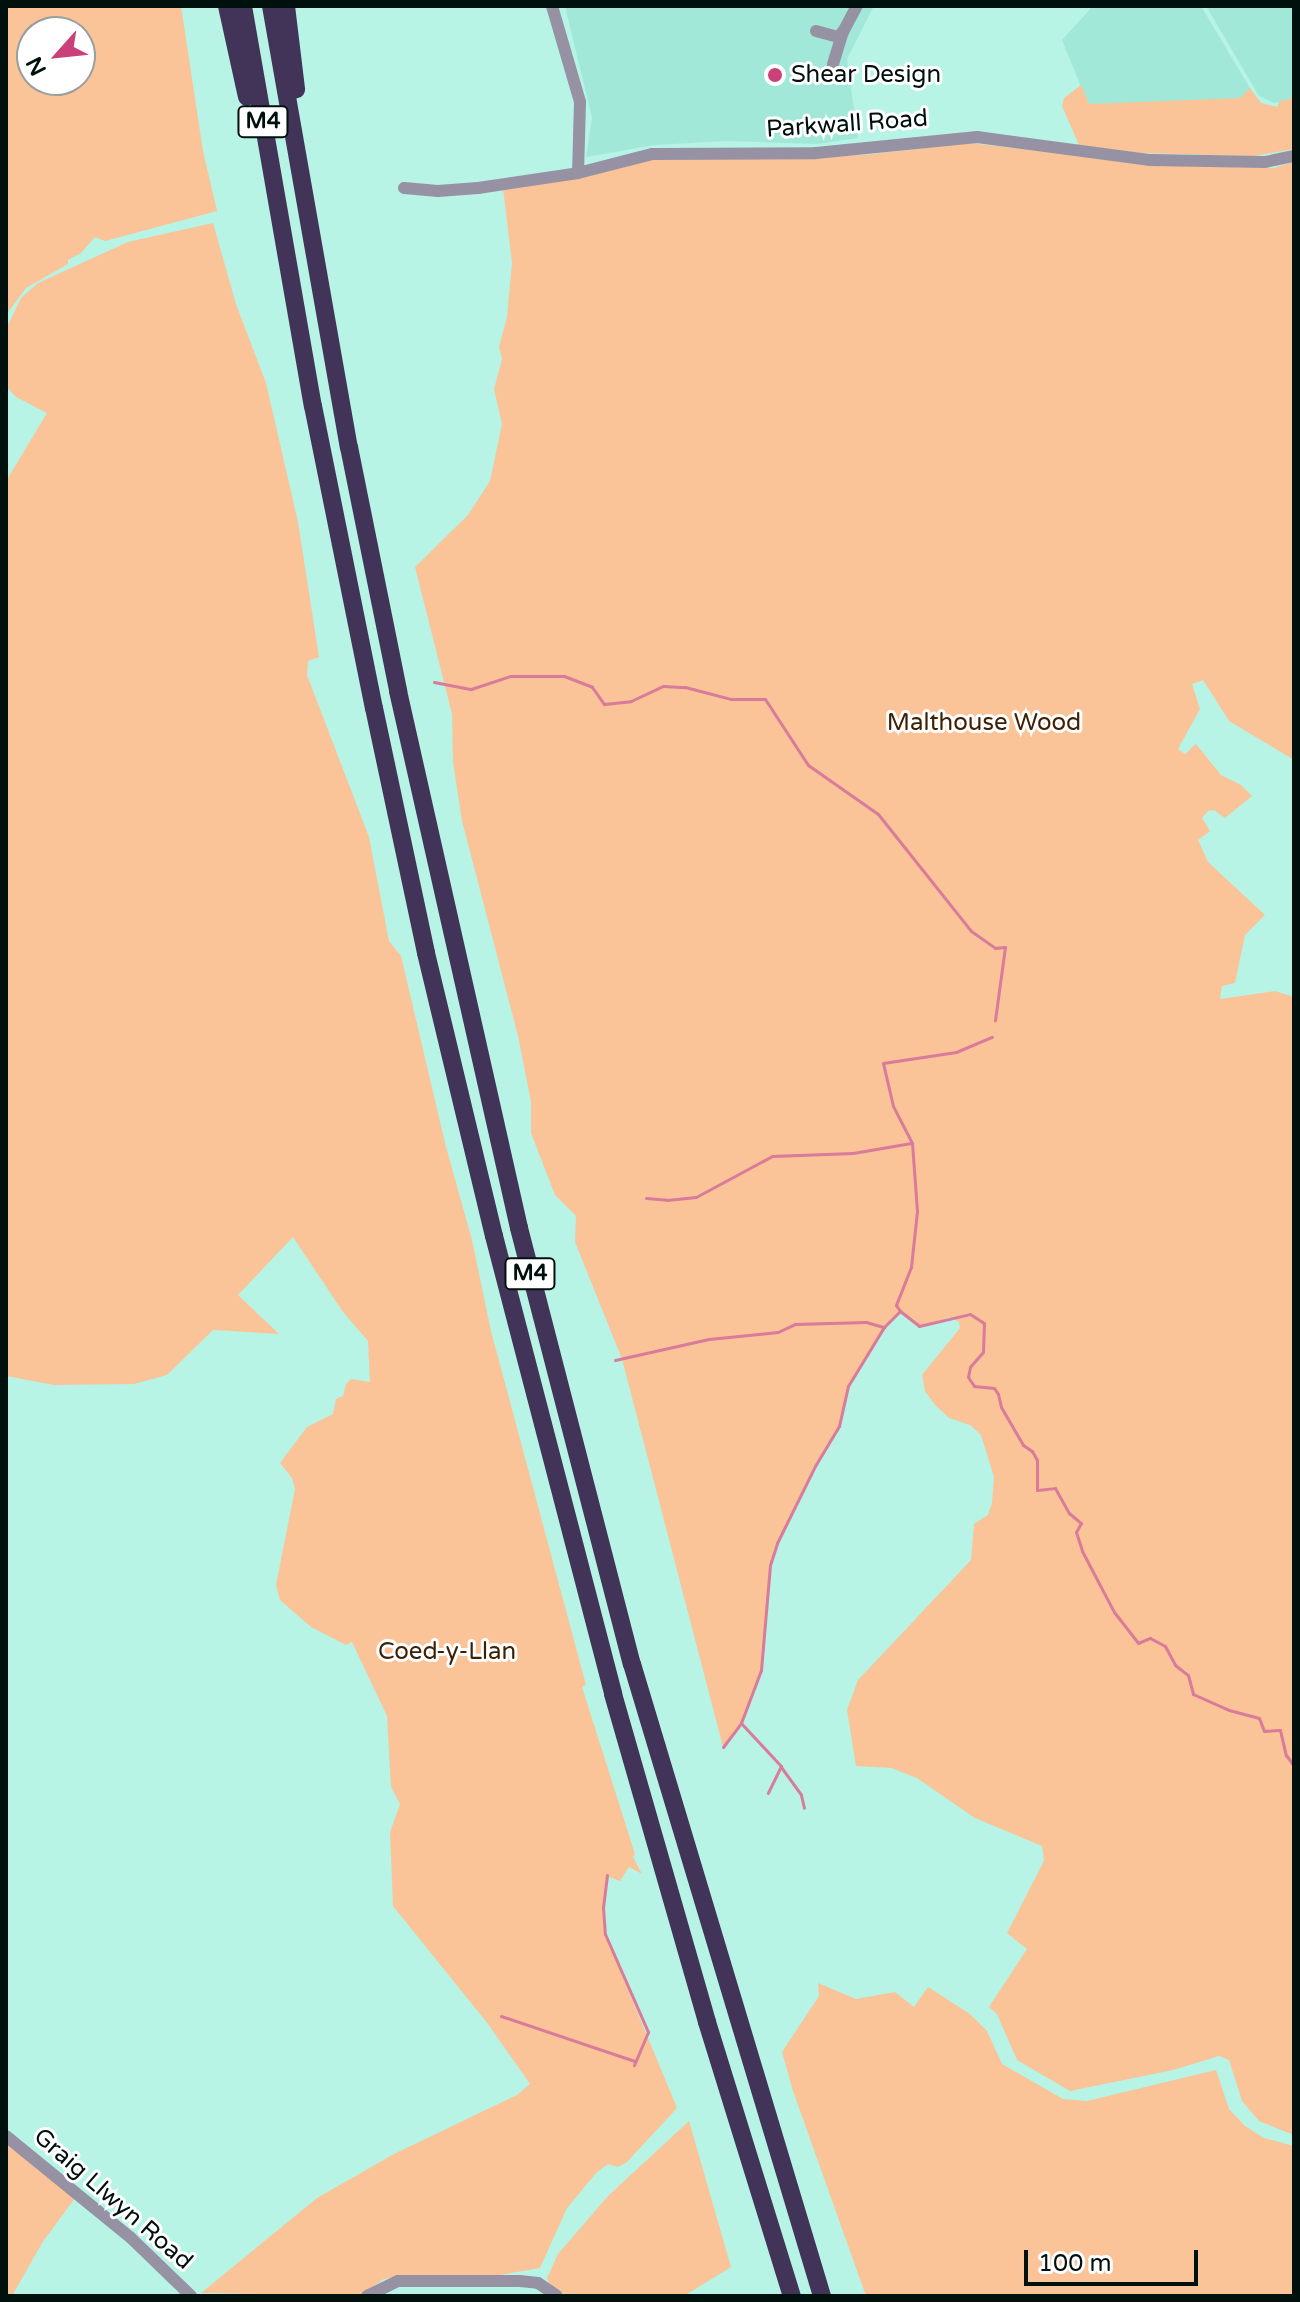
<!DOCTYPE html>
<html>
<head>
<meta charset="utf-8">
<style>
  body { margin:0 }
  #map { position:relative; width:1300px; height:2302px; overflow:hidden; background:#b7f4e6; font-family:"Varela Round",sans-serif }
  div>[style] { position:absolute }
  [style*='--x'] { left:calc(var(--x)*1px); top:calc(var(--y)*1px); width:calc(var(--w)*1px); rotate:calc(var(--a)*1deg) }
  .built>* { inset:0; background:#a2e8d8 }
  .green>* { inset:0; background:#fac398 }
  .stream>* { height:3px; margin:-1.5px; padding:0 1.5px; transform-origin:1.5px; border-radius:1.5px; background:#d97b9a }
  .minor>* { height:12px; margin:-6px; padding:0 6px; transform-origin:6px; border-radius:6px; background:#9791a4 }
  .highway>* { height:18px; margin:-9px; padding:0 9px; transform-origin:9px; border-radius:9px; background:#413458 }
  .dots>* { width:22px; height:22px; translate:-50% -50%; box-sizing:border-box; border:4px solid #fff; border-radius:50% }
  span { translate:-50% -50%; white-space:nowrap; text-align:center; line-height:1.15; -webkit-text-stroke:6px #fff; paint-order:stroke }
  .shield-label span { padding:2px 6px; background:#fff; border:2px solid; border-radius:6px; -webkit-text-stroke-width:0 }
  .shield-label { font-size:22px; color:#00100c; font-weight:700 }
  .poi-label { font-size:24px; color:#00100c }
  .left { translate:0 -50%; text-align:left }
  .street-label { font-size:24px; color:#00100c }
  .park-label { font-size:24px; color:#3e2104 }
  .frame { position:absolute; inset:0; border:8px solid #00100c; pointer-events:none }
  .north { position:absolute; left:16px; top:16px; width:80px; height:80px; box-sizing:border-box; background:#fff; border:2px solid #999f9e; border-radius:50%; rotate:243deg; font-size:22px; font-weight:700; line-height:32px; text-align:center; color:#00100c }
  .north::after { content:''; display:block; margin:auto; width:28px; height:36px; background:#ca4078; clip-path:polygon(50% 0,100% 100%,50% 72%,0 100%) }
  .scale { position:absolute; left:1024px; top:2250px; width:174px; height:36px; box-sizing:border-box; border:4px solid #00100c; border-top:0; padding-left:10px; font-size:24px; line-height:28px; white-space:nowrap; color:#00100c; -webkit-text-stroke:6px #fff; paint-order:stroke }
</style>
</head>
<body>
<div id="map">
  <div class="built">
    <i style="clip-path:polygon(565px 6px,874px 6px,847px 59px,858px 138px,817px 144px,728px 141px,655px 145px,586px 157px,592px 118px)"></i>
    <i style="clip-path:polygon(1093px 6px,1201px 6px,1257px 100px,1088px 104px,1062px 40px)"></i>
    <i style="clip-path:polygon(1206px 6px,1294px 6px,1294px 100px,1274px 103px,1259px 96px)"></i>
  </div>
  <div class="green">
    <i style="clip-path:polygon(evenodd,6px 6px,181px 6px,203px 151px,217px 211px,105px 241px,95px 237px,81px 253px,68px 260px,68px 264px,26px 288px,6px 315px,6px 6px,32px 32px,80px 32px,80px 80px,32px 80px,32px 32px)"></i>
    <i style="clip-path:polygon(1081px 85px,1089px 104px,1240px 98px,1250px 88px,1261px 103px,1277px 107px,1280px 101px,1290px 99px,1294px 94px,1294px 149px,1254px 156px,1141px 153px,1079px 145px,1062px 106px,1064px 98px)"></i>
    <i style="clip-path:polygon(970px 143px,1159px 165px,1273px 168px,1294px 162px,1294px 760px,1229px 721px,1203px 680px,1192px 684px,1200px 709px,1178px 749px,1185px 754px,1196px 744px,1221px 775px,1241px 785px,1252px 796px,1225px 818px,1214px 810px,1208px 811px,1202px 818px,1210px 831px,1198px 840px,1208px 862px,1265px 915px,1245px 935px,1235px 983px,1222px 986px,1220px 999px,1275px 991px,1294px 997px,1294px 2135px,1259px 2121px,1242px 2101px,1229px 2060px,1219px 2056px,1173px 2070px,1070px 2091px,1017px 2060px,997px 2014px,989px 2007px,1027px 1949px,1007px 1933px,1044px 1861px,1042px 1846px,975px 1818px,917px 1778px,891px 1768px,856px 1766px,847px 1710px,858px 1680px,971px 1560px,974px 1524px,988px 1515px,992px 1503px,994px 1477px,981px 1435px,970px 1425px,949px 1418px,935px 1405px,925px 1391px,922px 1375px,960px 1328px,959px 1322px,950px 1317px,921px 1327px,900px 1312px,884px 1327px,848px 1386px,839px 1426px,815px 1466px,777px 1543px,770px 1565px,761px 1670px,741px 1723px,723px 1747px,622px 1359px,575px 1242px,576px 1216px,555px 1195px,531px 1133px,531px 1102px,518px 1036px,462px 821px,453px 762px,452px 714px,415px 567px,468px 515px,490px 481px,502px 424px,494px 389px,502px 359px,499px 347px,507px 317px,512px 263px,503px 188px,650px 158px,864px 155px)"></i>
    <i style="clip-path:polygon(213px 223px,236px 304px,266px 383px,298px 522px,319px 657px,308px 661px,307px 675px,369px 837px,389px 941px,401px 956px,446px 1147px,472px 1240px,491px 1331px,586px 1685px,582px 1687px,635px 1854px,633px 1857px,642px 1874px,629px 1867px,620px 1881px,607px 1876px,603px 1907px,605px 1934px,677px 2108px,627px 2162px,618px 2167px,608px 2164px,597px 2172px,567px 2208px,540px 2268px,494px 2276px,402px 2276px,384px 2279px,360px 2296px,201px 2293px,317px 2198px,394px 2154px,517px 2095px,530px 2084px,488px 2024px,393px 1906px,390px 1832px,400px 1804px,391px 1787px,387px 1716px,352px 1642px,346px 1645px,311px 1627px,280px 1600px,276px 1585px,295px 1489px,292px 1478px,280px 1463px,307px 1427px,333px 1414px,336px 1399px,343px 1396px,346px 1384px,351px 1379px,370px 1382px,368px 1341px,343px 1312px,293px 1237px,238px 1295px,279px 1334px,213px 1330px,167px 1375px,134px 1384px,54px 1385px,6px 1376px,6px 481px,47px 413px,16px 397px,6px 386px,6px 329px,21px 298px,38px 283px,128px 242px)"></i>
    <i style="clip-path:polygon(818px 1983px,856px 1999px,895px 1992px,914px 2007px,928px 1987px,970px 2014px,987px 2031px,1002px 2064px,1063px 2099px,1087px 2101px,1216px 2070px,1229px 2109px,1245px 2126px,1264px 2138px,1294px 2146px,1294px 2296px,866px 2296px,793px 2091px,782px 2052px,819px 1996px)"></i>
    <i style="clip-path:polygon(689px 2121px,731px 2267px,684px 2296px,569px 2296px,550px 2286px,547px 2278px,558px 2254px,608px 2196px)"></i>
    <i style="clip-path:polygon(6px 2140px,75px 2198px,42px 2243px,12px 2296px,6px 2296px)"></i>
  </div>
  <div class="stream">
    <i style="--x:434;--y:682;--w:38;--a:11"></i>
    <i style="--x:471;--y:689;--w:41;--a:-18.4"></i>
    <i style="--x:510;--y:676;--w:54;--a:0"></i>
    <i style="--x:564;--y:676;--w:30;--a:21"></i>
    <i style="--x:592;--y:687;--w:21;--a:55"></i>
    <i style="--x:604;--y:704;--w:27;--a:-6"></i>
    <i style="--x:631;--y:701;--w:35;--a:-25"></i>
    <i style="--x:663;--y:686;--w:22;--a:3"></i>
    <i style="--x:685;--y:687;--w:48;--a:14.6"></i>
    <i style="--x:731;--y:699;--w:34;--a:0"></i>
    <i style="--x:765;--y:699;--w:79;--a:56.9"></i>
    <i style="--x:808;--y:765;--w:85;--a:35"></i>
    <i style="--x:878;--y:814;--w:149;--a:51.5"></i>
    <i style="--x:971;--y:931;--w:29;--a:35"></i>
    <i style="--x:995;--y:948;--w:10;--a:-6"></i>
    <i style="--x:1005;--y:947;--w:74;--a:97.8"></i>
    <i style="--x:646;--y:1198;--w:21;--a:5"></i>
    <i style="--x:667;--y:1200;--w:29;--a:-6"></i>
    <i style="--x:696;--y:1197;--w:86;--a:-28.3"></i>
    <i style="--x:772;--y:1156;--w:81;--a:-2.1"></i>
    <i style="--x:853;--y:1153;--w:59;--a:-9.8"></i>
    <i style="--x:900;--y:1311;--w:7;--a:-124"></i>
    <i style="--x:896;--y:1305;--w:41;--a:-68.5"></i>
    <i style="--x:911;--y:1267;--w:56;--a:-83.9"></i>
    <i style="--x:917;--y:1211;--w:68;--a:-94.2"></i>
    <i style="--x:912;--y:1143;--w:42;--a:-117.2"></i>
    <i style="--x:893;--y:1106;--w:44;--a:-103.1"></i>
    <i style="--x:883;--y:1063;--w:74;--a:-8.6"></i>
    <i style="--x:956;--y:1052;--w:39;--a:-23"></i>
    <i style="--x:615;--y:1360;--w:96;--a:-12.6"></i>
    <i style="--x:709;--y:1339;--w:69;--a:-5.8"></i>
    <i style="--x:778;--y:1332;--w:19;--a:-25"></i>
    <i style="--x:795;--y:1324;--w:71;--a:-1.6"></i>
    <i style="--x:866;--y:1322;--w:19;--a:16"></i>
    <i style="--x:741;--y:1723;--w:59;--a:47.1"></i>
    <i style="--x:781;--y:1766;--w:30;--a:116"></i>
    <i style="--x:723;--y:1747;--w:30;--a:-53"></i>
    <i style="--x:741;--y:1723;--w:57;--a:-69.3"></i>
    <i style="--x:761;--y:1670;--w:105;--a:-85.1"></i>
    <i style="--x:770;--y:1565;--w:23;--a:-72"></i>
    <i style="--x:777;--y:1543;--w:86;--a:-63.7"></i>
    <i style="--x:815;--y:1466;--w:47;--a:-59"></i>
    <i style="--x:839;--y:1426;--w:41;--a:-77.3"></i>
    <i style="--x:848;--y:1386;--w:69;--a:-58.6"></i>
    <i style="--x:884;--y:1327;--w:23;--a:-45"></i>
    <i style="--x:900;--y:1311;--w:24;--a:38"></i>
    <i style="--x:919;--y:1326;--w:52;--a:-13.2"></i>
    <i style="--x:970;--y:1314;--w:17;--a:33"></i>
    <i style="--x:984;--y:1323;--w:29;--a:92"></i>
    <i style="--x:983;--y:1352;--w:20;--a:131"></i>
    <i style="--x:970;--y:1367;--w:10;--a:101"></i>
    <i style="--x:968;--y:1377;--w:11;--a:56"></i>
    <i style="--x:974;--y:1386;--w:20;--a:6"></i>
    <i style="--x:994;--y:1388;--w:7;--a:56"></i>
    <i style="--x:998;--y:1394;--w:13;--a:77"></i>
    <i style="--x:1001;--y:1407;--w:44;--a:59.9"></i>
    <i style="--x:1023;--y:1445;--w:11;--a:34"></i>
    <i style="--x:1032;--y:1451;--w:10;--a:61"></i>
    <i style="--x:1037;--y:1460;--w:30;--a:90"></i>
    <i style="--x:1037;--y:1490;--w:18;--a:-6"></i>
    <i style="--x:1055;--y:1488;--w:29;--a:61"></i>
    <i style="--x:1069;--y:1513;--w:16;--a:40"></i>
    <i style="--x:1081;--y:1523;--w:10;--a:119"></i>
    <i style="--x:1076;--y:1532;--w:20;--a:72"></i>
    <i style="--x:1082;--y:1551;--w:69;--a:62.3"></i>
    <i style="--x:1114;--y:1612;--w:39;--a:52"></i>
    <i style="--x:1138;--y:1643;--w:13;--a:-23"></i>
    <i style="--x:1150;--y:1638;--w:17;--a:28"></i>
    <i style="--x:1165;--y:1646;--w:21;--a:62"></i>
    <i style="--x:1175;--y:1665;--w:16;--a:38"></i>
    <i style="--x:1188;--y:1675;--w:20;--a:75"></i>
    <i style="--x:1193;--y:1694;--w:39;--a:24"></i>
    <i style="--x:1229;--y:1710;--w:31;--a:15"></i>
    <i style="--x:1259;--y:1718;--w:14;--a:69"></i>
    <i style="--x:1264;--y:1731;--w:16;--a:-4"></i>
    <i style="--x:1280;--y:1730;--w:26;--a:77"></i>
    <i style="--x:1286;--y:1755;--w:14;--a:54"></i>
    <i style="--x:781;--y:1767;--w:34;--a:54"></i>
    <i style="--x:801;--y:1795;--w:13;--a:77"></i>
    <i style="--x:607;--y:1875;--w:32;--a:97"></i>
    <i style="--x:603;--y:1907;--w:27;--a:86"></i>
    <i style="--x:605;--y:1934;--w:107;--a:66.3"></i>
    <i style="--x:648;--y:2032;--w:36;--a:113"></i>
    <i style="--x:501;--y:2016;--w:141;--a:18.6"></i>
  </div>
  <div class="minor">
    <i style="--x:552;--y:6;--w:100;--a:73.7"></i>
    <i style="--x:580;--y:102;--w:71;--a:91.6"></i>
    <i style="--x:816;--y:31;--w:23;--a:15"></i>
    <i style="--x:838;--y:37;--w:7;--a:-45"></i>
    <i style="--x:833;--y:64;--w:34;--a:-73"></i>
    <i style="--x:843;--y:32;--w:30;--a:-62"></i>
    <i style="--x:404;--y:188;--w:34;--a:5"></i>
    <i style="--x:438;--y:191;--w:40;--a:-4.3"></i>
    <i style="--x:478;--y:188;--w:101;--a:-8.5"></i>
    <i style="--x:578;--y:173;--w:76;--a:-14.4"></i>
    <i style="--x:652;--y:154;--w:164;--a:-0.3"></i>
    <i style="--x:816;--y:153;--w:162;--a:-5.7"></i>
    <i style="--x:977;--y:137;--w:175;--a:7.6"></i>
    <i style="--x:1150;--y:160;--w:115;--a:1"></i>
    <i style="--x:1265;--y:162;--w:30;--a:-12"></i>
    <i style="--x:6;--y:2136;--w:160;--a:39.2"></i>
    <i style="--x:130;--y:2237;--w:85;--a:44"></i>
    <i style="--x:367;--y:2296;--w:34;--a:-26"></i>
    <i style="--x:398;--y:2281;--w:122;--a:0"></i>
    <i style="--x:520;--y:2281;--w:18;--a:6"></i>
    <i style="--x:538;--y:2283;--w:23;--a:34"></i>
  </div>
  <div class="highway">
    <i style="--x:227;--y:6;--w:93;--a:77.6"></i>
    <i style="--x:243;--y:6;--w:406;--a:80.1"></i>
    <i style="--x:313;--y:406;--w:308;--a:78.6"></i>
    <i style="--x:374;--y:708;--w:250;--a:78"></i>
    <i style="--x:426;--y:953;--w:291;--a:76.5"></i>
    <i style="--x:494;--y:1236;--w:473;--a:75.4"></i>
    <i style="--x:613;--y:1694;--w:341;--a:74"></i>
    <i style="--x:707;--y:2022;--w:287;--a:72.8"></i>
    <i style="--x:271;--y:6;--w:448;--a:80"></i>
    <i style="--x:349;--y:447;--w:249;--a:78.6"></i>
    <i style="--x:398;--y:691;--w:550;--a:77.3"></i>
    <i style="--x:519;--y:1228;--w:450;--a:75.5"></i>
    <i style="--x:632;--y:1664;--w:660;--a:73.27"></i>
    <i style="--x:286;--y:6;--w:84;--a:83.1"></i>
  </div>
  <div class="dots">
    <i style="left:775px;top:75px;background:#ca4078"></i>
  </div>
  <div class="shield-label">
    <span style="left:263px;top:122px">M4</span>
    <span style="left:530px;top:1274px">M4</span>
  </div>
  <div class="poi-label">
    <span class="left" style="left:791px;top:75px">Shear Design</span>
  </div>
  <div class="street-label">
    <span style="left:847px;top:124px;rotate:-4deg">Parkwall Road</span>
    <span style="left:113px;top:2199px;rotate:41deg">Graig Llwyn Road</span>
  </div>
  <div class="park-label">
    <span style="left:984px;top:723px">Malthouse Wood</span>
    <span style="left:447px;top:1652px">Coed-y-Llan</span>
  </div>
  <div class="frame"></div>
  <div class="north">N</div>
  <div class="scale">100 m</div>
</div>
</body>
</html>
